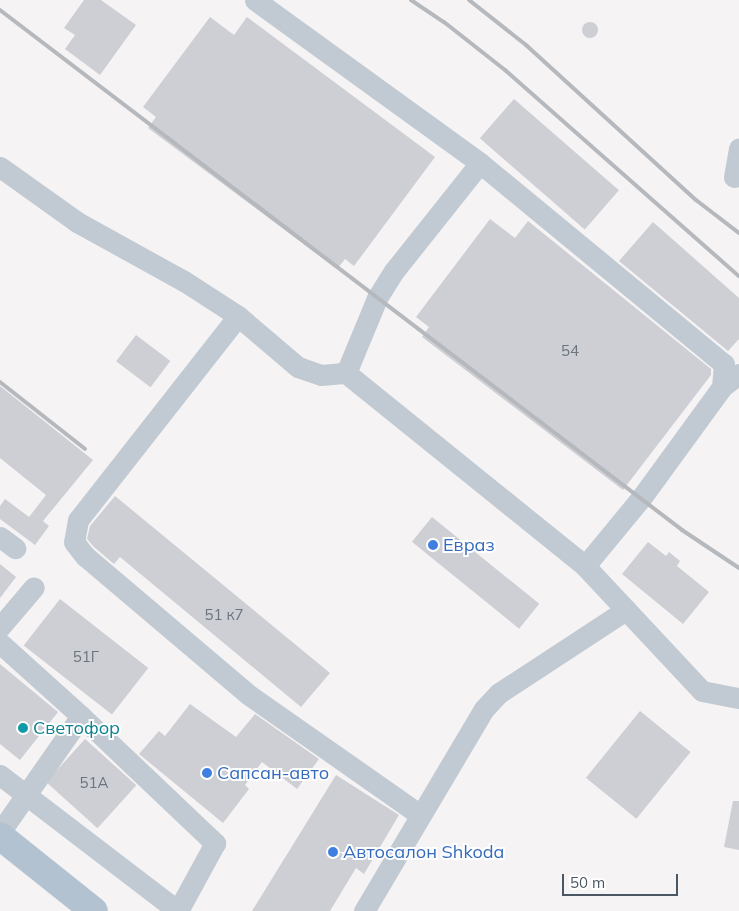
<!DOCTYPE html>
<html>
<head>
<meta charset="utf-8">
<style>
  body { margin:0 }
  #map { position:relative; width:739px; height:911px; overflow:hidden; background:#f5f3f3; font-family:Mulish,sans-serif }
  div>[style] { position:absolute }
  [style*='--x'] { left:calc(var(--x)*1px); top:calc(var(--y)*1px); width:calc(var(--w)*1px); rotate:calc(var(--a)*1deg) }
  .building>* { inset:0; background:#cdcfd5; transform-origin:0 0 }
  .round { border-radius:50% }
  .minor>* { height:21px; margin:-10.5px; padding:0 10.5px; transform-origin:10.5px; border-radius:10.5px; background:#c1cad2 }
  .major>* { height:28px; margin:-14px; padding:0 14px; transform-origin:14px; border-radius:14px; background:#b3c2d1 }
  .rail>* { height:4px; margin:-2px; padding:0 2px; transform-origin:2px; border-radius:2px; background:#b5b8bd }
  .dots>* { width:14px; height:14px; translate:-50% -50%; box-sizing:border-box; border:2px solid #fff; border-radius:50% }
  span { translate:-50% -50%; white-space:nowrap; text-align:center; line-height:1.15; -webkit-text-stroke:4px #fff; paint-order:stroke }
  .number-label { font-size:15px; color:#6b747e }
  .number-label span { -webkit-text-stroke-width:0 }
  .shop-label { font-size:18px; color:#366cbe }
  .left { translate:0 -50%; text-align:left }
  .culture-label { font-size:18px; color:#0d838f }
  .scale { position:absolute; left:562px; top:874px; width:116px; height:22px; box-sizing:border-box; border:2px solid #4a5661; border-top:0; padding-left:6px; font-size:15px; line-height:18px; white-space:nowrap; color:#4a5661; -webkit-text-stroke:4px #fff; paint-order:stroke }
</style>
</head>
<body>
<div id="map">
  <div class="building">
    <i style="clip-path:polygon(84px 0,101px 0,136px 25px,100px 75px,65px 49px,75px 35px,64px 28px)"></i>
    <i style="clip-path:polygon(210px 17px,234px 35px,247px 17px,435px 157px,354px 266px,345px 259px,337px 269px,148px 128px,156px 117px,143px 107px)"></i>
    <i class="round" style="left:582px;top:22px;width:16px;height:16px"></i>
    <i style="left:514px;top:99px;width:139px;height:52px;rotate:41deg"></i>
    <i style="clip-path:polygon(490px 219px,515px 238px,528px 221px,711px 369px,711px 375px,623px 490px,422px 337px,429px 327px,416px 317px)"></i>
    <i style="clip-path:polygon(653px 222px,739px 298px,739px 339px,728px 351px,619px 261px)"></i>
    <i style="left:136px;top:335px;width:43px;height:33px;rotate:37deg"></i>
    <i style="clip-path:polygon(0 386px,93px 460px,43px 521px,49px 526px,35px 545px,0 519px,0 506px,5px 499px,29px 517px,46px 495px,0 458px)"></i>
    <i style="clip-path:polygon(115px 496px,330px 673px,301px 707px,120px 557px,114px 564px,94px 547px,87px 539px,90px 526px)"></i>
    <i style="left:432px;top:517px;width:138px;height:32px;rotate:39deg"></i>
    <i style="clip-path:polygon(648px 542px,666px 556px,669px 552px,680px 561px,677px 566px,709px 592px,683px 624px,622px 574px)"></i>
    <i style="clip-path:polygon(0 564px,16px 577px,0 598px)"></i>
    <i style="left:60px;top:599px;width:112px;height:59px;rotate:38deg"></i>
    <i style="clip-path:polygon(0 664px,58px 712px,20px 760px,0 744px)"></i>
    <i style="clip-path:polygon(190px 704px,236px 737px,255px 714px,319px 759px,297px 789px,262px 762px,245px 785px,249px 789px,223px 823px,139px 754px,159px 731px,165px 736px)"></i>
    <i style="left:640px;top:711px;width:65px;height:86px;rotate:39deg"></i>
    <i style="left:85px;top:739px;width:69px;height:58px;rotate:42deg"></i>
    <i style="clip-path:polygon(336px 775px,399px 815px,364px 874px,356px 868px,330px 911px,252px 911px)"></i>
    <i style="clip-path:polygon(733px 801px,739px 801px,739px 850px,724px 847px)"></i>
  </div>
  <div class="minor">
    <i style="--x:255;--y:0;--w:278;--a:35.9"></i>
    <i style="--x:480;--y:163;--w:316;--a:39.5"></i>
    <i style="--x:724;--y:364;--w:23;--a:95"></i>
    <i style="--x:0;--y:167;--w:95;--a:35.5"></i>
    <i style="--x:77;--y:222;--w:122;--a:28.9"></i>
    <i style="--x:184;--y:281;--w:64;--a:32.9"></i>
    <i style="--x:238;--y:316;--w:79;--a:40.4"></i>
    <i style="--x:298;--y:367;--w:24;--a:19"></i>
    <i style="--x:321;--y:375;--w:25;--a:-5"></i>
    <i style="--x:346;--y:373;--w:307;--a:38.9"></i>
    <i style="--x:734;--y:177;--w:29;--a:-80"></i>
    <i style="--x:238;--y:316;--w:259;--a:128.1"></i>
    <i style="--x:78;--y:520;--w:22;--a:100"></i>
    <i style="--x:74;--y:542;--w:18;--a:52"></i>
    <i style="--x:85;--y:556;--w:215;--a:40.3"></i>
    <i style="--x:249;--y:695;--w:208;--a:35"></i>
    <i style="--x:346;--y:373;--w:81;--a:-67.5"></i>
    <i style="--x:377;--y:298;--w:32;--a:-58"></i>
    <i style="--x:394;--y:271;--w:138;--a:-51.5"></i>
    <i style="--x:739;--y:374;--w:21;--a:143"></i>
    <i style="--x:722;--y:387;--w:137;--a:126.1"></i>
    <i style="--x:641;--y:498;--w:88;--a:129.5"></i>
    <i style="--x:585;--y:566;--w:171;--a:46.9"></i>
    <i style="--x:702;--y:691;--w:38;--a:11"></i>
    <i style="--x:0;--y:537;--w:19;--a:36"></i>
    <i style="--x:0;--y:627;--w:52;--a:-49.6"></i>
    <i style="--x:0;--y:643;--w:109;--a:42"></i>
    <i style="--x:81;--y:716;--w:141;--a:124.9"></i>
    <i style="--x:81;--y:716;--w:185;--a:43.5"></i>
    <i style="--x:215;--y:843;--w:77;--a:118.6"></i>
    <i style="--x:0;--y:775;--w:224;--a:37.4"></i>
    <i style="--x:364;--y:911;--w:235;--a:-59.3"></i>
    <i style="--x:484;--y:709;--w:22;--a:-47"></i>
    <i style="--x:499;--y:693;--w:152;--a:-33.2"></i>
  </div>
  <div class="major">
    <i style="--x:0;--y:836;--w:120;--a:38.6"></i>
  </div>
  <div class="rail">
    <i style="--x:411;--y:0;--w:40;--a:34"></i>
    <i style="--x:444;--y:22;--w:78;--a:38.2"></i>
    <i style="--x:505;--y:70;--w:312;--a:41.4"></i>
    <i style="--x:469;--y:0;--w:73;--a:38.3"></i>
    <i style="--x:526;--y:45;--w:230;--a:42.4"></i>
    <i style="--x:696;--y:200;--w:54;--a:37.5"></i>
    <i style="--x:0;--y:10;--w:858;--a:37.32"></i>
    <i style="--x:682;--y:530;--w:69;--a:33.7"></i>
    <i style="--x:0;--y:382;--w:108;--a:38.2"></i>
  </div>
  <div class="dots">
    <i style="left:433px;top:545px;background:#3f7fe0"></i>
    <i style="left:23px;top:728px;background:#0f9aa8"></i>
    <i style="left:207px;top:773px;background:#3f7fe0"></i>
    <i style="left:333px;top:852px;background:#3f7fe0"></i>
  </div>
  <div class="number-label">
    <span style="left:570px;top:351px">54</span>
    <span style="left:224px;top:615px">51 к7</span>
    <span style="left:86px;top:657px">51Г</span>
    <span style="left:94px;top:783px">51А</span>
  </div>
  <div class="shop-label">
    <span class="left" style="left:443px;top:545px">Евраз</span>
    <span class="left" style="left:217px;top:773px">Сапсан-авто</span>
    <span class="left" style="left:343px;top:852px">Автосалон Shkoda</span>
  </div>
  <div class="culture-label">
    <span class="left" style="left:33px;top:728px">Светофор</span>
  </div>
  <div class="scale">50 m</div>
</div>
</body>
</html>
